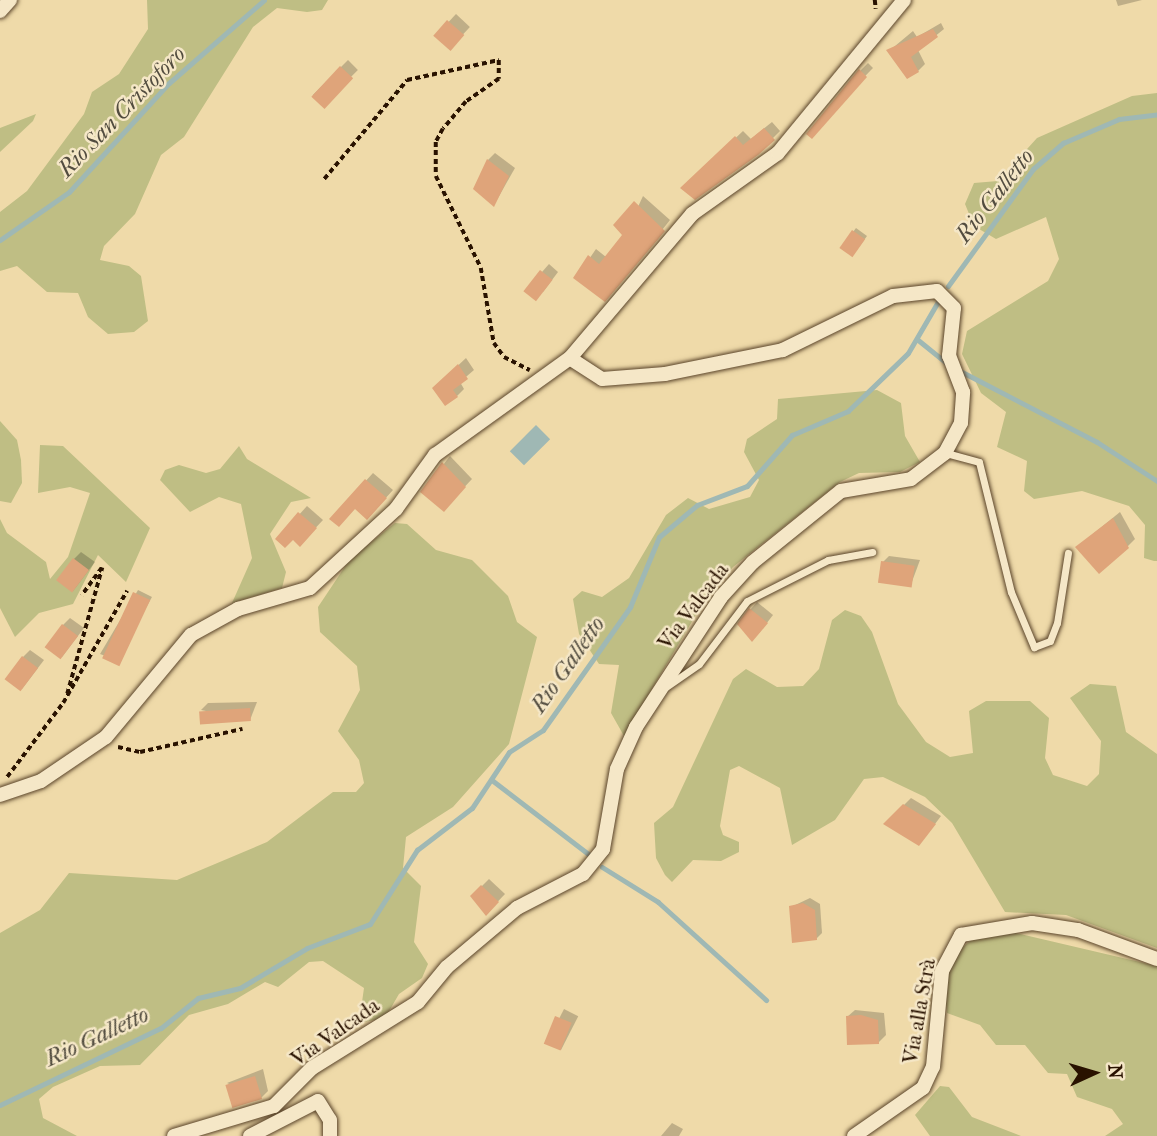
<!DOCTYPE html>
<html>
<head>
<meta charset="utf-8">
<style>
  body { margin:0 }
  #map { position:relative; width:1157px; height:1136px; overflow:hidden; background:#efdaa9; font-family:"IM FELL French Canon",serif }
  div>[style] { position:absolute }
  [style*='--x'] { left:calc(var(--x)*1px); top:calc(var(--y)*1px); width:calc(var(--w)*1px); rotate:calc(var(--a)*1deg) }
  .green>* { inset:0; background:#bfbe84 }
  .water>* { inset:0; background:#9fb8b4; transform-origin:0 0 }
  .shadow>* { inset:0; background:#0003; transform-origin:0 0 }
  .stream>* { height:5px; margin:-2.5px; padding:0 2.5px; transform-origin:2.5px; border-radius:2.5px; background:#9fb8b4 }
  .building>* { inset:0; background:#dfa47a; transform-origin:0 0 }
  .path>* { height:3.5px; margin-top:-1.75px; transform-origin:0; background:repeating-linear-gradient(90deg,#291200 0 5px,transparent 0 8.5px) }
  .roads { filter:drop-shadow(0 0 2px #5a442a) drop-shadow(0 0 2px #5a442a) }
  .lane>* { height:7px; margin:-3.5px; padding:0 3.5px; transform-origin:3.5px; border-radius:3.5px; background:#f5e7c7 }
  .street>* { height:14px; margin:-7px; padding:0 7px; transform-origin:7px; border-radius:7px; background:#f5e7c7 }
  span { translate:-50% -50%; white-space:nowrap; text-align:center; line-height:1.15; -webkit-text-stroke:5px #f5e7c7; paint-order:stroke }
  .street-label { font-size:21px; color:#291200 }
  .water-label { font-size:23px; color:#524c3f; font-style:italic }
  .north { position:absolute; left:1059px; top:1038px; width:70px; height:70px; -webkit-text-stroke:5px #f5e7c7; paint-order:stroke; rotate:86deg; font-size:19px; font-weight:700; line-height:28px; text-align:center; color:#291200 }
  .north::after { content:''; display:block; margin:auto; width:24px; height:32px; background:#291200; clip-path:polygon(50% 0,100% 100%,50% 72%,0 100%) }
</style>
</head>
<body>
<div id="map">
  <div class="green">
    <i style="clip-path:polygon(147px 0,328px 0,322px 10px,307px 12px,277px 8px,253px 27px,184px 137px,161px 155px,135px 214px,104px 246px,100px 260px,129px 266px,141px 276px,148px 321px,134px 332px,108px 334px,88px 317px,78px 293px,47px 292px,17px 266px,0 271px,0 212px,27px 191px,84px 114px,92px 92px,119px 74px,148px 29px)"></i>
    <i style="clip-path:polygon(1157px 93px,1157px 561px,1154px 561px,1144px 558px,1145px 525px,1129px 506px,1082px 491px,1034px 499px,1024px 491px,1027px 461px,997px 447px,1006px 412px,981px 393px,962px 354px,967px 331px,1048px 281px,1059px 259px,1046px 217px,996px 239px,974px 226px,965px 204px,974px 183px,998px 181px,1037px 138px,1132px 96px)"></i>
    <i style="clip-path:polygon(36px 114px,33px 121px,0 152px,0 128px)"></i>
    <i style="clip-path:polygon(877px 390px,901px 403px,905px 436px,920px 462px,900px 472px,859px 473px,840px 482px,733px 567px,700px 608px,624px 736px,611px 713px,619px 665px,599px 664px,579px 634px,573px 599px,582px 591px,602px 597px,629px 578px,666px 515px,688px 498px,709px 509px,750px 497px,759px 480px,744px 452px,747px 439px,777px 419px,778px 399px)"></i>
    <i style="clip-path:polygon(0 421px,17px 440px,21px 460px,22px 483px,11px 503px,0 501px)"></i>
    <i style="clip-path:polygon(40px 445px,63px 446px,150px 528px,126px 582px,98px 555px,73px 604px,39px 613px,15px 637px,0 608px,0 519px,7px 533px,46px 562px,50px 579px,68px 557px,90px 493px,70px 487px,38px 493px)"></i>
    <i style="clip-path:polygon(239px 446px,247px 459px,311px 498px,291px 502px,270px 534px,286px 572px,282px 588px,232px 603px,252px 558px,241px 504px,219px 497px,190px 512px,160px 480px,165px 470px,179px 465px,206px 473px,220px 469px)"></i>
    <i style="clip-path:polygon(395px 523px,407px 524px,436px 550px,472px 560px,508px 596px,517px 622px,537px 637px,509px 744px,453px 807px,406px 837px,403px 868px,421px 886px,414px 942px,428px 964px,422px 978px,399px 994px,385px 1018px,359px 1023px,364px 988px,323px 961px,309px 962px,278px 987px,265px 982px,228px 1004px,189px 1015px,140px 1065px,100px 1066px,53px 1087px,39px 1099px,43px 1118px,77px 1136px,0 1136px,0 933px,40px 910px,69px 873px,177px 880px,267px 842px,333px 792px,356px 792px,364px 783px,359px 760px,338px 731px,360px 690px,357px 666px,320px 632px,318px 607px,350px 559px)"></i>
    <i style="clip-path:polygon(845px 610px,861px 616px,872px 632px,898px 704px,926px 742px,950px 757px,973px 753px,969px 711px,986px 701px,1030px 701px,1049px 718px,1045px 758px,1053px 775px,1087px 786px,1099px 774px,1101px 741px,1070px 698px,1090px 684px,1116px 686px,1126px 732px,1157px 754px,1157px 948px,1066px 915px,1005px 912px,952px 823px,925px 797px,883px 777px,864px 779px,835px 820px,792px 845px,780px 788px,739px 766px,730px 770px,720px 826px,723px 835px,739px 842px,739px 852px,721px 861px,693px 860px,672px 882px,665px 875px,656px 858px,654px 823px,673px 807px,733px 679px,746px 669px,777px 687px,803px 686px,819px 669px,832px 620px)"></i>
    <i style="clip-path:polygon(1012px 932px,1157px 966px,1157px 1136px,1105px 1136px,1123px 1124px,1112px 1109px,1077px 1097px,1067px 1074px,1048px 1073px,1025px 1045px,996px 1045px,980px 1025px,947px 1013px,943px 981px,954px 954px,974px 938px)"></i>
    <i style="clip-path:polygon(940px 1086px,949px 1087px,972px 1117px,1021px 1136px,930px 1136px,915px 1115px)"></i>
  </div>
  <div class="water">
    <i style="left:536px;top:425px;width:20px;height:37px;rotate:45deg"></i>
  </div>
  <div class="shadow">
    <i style="clip-path:polygon(1116px 0,1142px 0,1118px 6px)"></i>
    <i style="left:456px;top:14px;width:19px;height:30px;rotate:43deg"></i>
    <i style="clip-path:polygon(941px 23px,944px 29px,918px 50px,925px 64px,918px 71px,889px 51px,913px 31px,917px 37px)"></i>
    <i style="left:348px;top:60px;width:14px;height:50px;rotate:45deg"></i>
    <i style="clip-path:polygon(868px 63px,873px 68px,809px 134px,861px 70px)"></i>
    <i style="clip-path:polygon(772px 122px,780px 131px,773px 138px,683px 188px,743px 131px,751px 139px)"></i>
    <i style="clip-path:polygon(495px 153px,515px 168px,494px 205px,488px 160px)"></i>
    <i style="clip-path:polygon(643px 196px,670px 220px,612px 293px,576px 278px,596px 249px,606px 257px,625px 235px)"></i>
    <i style="clip-path:polygon(856px 228px,867px 236px,856px 251px,853px 232px)"></i>
    <i style="clip-path:polygon(549px 264px,558px 272px,543px 292px,542px 272px)"></i>
    <i style="clip-path:polygon(466px 358px,474px 370px,460px 382px,464px 389px,457px 396px,434px 388px)"></i>
    <i style="clip-path:polygon(450px 456px,472px 479px,444px 509px,423px 491px)"></i>
    <i style="clip-path:polygon(373px 473px,393px 490px,374px 511px,355px 507px,331px 519px)"></i>
    <i style="clip-path:polygon(307px 506px,323px 520px,307px 537px,277px 539px)"></i>
    <i style="clip-path:polygon(1120px 512px,1135px 539px,1128px 546px,1077px 547px)"></i>
    <i style="clip-path:polygon(81px 552px,95px 562px,73px 591px,74px 559px)"></i>
    <i style="clip-path:polygon(889px 556px,920px 560px,910px 587px,883px 562px)"></i>
    <i style="clip-path:polygon(138px 590px,152px 597px,117px 660px,100px 654px)"></i>
    <i style="clip-path:polygon(757px 602px,773px 615px,759px 633px,750px 610px)"></i>
    <i style="clip-path:polygon(70px 618px,84px 628px,62px 657px,63px 625px)"></i>
    <i style="clip-path:polygon(30px 650px,44px 660px,22px 689px,23px 657px)"></i>
    <i style="clip-path:polygon(257px 702px,250px 720px,201px 710px,208px 703px)"></i>
    <i style="clip-path:polygon(911px 798px,941px 816px,926px 836px,886px 823px)"></i>
    <i style="clip-path:polygon(489px 879px,505px 894px,486px 914px,472px 896px)"></i>
    <i style="clip-path:polygon(810px 898px,820px 904px,822px 933px,816px 939px,791px 907px)"></i>
    <i style="left:564px;top:1009px;width:16px;height:38px;rotate:27deg"></i>
    <i style="clip-path:polygon(855px 1010px,884px 1013px,886px 1035px,878px 1043px,847px 1017px)"></i>
    <i style="clip-path:polygon(263px 1069px,268px 1091px,261px 1098px,227px 1083px)"></i>
    <i style="clip-path:polygon(672px 1123px,683px 1129px,679px 1136px,661px 1136px)"></i>
  </div>
  <div class="stream">
    <i style="--x:0;--y:240;--w:84;--a:-34.8"></i>
    <i style="--x:69;--y:192;--w:148;--a:-47.5"></i>
    <i style="--x:169;--y:83;--w:126;--a:-41.1"></i>
    <i style="--x:948;--y:286;--w:145;--a:-54"></i>
    <i style="--x:1033;--y:169;--w:40;--a:-41"></i>
    <i style="--x:1063;--y:143;--w:61;--a:-23.2"></i>
    <i style="--x:1119;--y:119;--w:38;--a:-7"></i>
    <i style="--x:918;--y:340;--w:38;--a:39"></i>
    <i style="--x:962;--y:372;--w:152;--a:27.4"></i>
    <i style="--x:1097;--y:442;--w:72;--a:33"></i>
    <i style="--x:493;--y:781;--w:125;--a:37.5"></i>
    <i style="--x:602;--y:867;--w:66;--a:32"></i>
    <i style="--x:658;--y:902;--w:146;--a:42.2"></i>
    <i style="--x:0;--y:1105;--w:178;--a:-25.6"></i>
    <i style="--x:161;--y:1028;--w:48;--a:-39"></i>
    <i style="--x:198;--y:998;--w:43;--a:-13.4"></i>
    <i style="--x:240;--y:988;--w:78;--a:-30.8"></i>
    <i style="--x:307;--y:948;--w:67;--a:-20.9"></i>
    <i style="--x:370;--y:924;--w:88;--a:-57.6"></i>
    <i style="--x:417;--y:850;--w:69;--a:-37.4"></i>
    <i style="--x:472;--y:808;--w:67;--a:-56.5"></i>
    <i style="--x:509;--y:752;--w:40;--a:-32.9"></i>
    <i style="--x:543;--y:730;--w:151;--a:-54.7"></i>
    <i style="--x:630;--y:607;--w:76;--a:-67.5"></i>
    <i style="--x:659;--y:537;--w:50;--a:-40.1"></i>
    <i style="--x:697;--y:505;--w:53;--a:-20.8"></i>
    <i style="--x:747;--y:486;--w:68;--a:-48.6"></i>
    <i style="--x:792;--y:435;--w:61;--a:-23.2"></i>
    <i style="--x:848;--y:411;--w:83;--a:-44"></i>
    <i style="--x:908;--y:353;--w:64;--a:-59.8"></i>
  </div>
  <div class="building">
    <i style="left:447px;top:20px;width:23px;height:21px;rotate:41deg"></i>
    <i style="clip-path:polygon(933px 29px,938px 37px,911px 57px,919px 72px,907px 79px,886px 50px)"></i>
    <i style="left:340px;top:66px;width:18px;height:42px;rotate:43deg"></i>
    <i style="clip-path:polygon(859px 69px,867px 77px,812px 139px,806px 134px)"></i>
    <i style="clip-path:polygon(764px 128px,775px 140px,758px 155px,695px 200px,680px 188px,735px 136px,743px 145px)"></i>
    <i style="clip-path:polygon(487px 159px,509px 176px,494px 207px,473px 189px)"></i>
    <i style="clip-path:polygon(634px 201px,665px 231px,605px 302px,573px 278px,588px 255px,599px 264px,622px 235px,613px 225px)"></i>
    <i style="left:852px;top:230px;width:16px;height:22px;rotate:35deg"></i>
    <i style="left:540px;top:270px;width:16px;height:27px;rotate:38deg"></i>
    <i style="clip-path:polygon(458px 364px,468px 379px,453px 390px,458px 397px,445px 406px,432px 388px)"></i>
    <i style="clip-path:polygon(442px 462px,466px 487px,444px 512px,420px 492px)"></i>
    <i style="clip-path:polygon(365px 479px,387px 498px,367px 520px,355px 509px,339px 527px,329px 519px)"></i>
    <i style="clip-path:polygon(298px 512px,317px 528px,300px 547px,293px 540px,285px 548px,275px 539px)"></i>
    <i style="clip-path:polygon(1113px 518px,1129px 548px,1099px 574px,1075px 547px)"></i>
    <i style="left:73px;top:558px;width:20px;height:28px;rotate:37deg"></i>
    <i style="left:881px;top:561px;width:34px;height:22px;rotate:8deg"></i>
    <i style="left:133px;top:592px;width:19px;height:73px;rotate:25deg"></i>
    <i style="clip-path:polygon(749px 608px,768px 623px,752px 642px,737px 624px)"></i>
    <i style="left:62px;top:624px;width:20px;height:29px;rotate:37deg"></i>
    <i style="left:22px;top:656px;width:20px;height:29px;rotate:37deg"></i>
    <i style="left:250px;top:708px;width:13px;height:51px;rotate:86deg"></i>
    <i style="clip-path:polygon(903px 804px,936px 824px,919px 846px,883px 824px)"></i>
    <i style="clip-path:polygon(481px 885px,499px 902px,486px 916px,470px 896px)"></i>
    <i style="clip-path:polygon(803px 903px,815px 910px,817px 940px,792px 943px,789px 906px)"></i>
    <i style="clip-path:polygon(861px 1015px,878px 1020px,879px 1044px,847px 1045px,846px 1016px)"></i>
    <i style="left:555px;top:1016px;width:18px;height:30px;rotate:22deg"></i>
    <i style="left:255px;top:1076px;width:24px;height:31px;rotate:73deg"></i>
  </div>
  <div class="path">
    <i style="--x:875;--y:0;--w:9;--a:84"></i>
    <i style="--x:324;--y:179;--w:129;--a:-50"></i>
    <i style="--x:407;--y:80;--w:94;--a:-12.3"></i>
    <i style="--x:499;--y:60;--w:19;--a:90"></i>
    <i style="--x:499;--y:79;--w:40;--a:145.1"></i>
    <i style="--x:466;--y:102;--w:35;--a:130"></i>
    <i style="--x:443;--y:129;--w:15;--a:118"></i>
    <i style="--x:436;--y:142;--w:34;--a:90"></i>
    <i style="--x:436;--y:176;--w:102;--a:63.9"></i>
    <i style="--x:481;--y:268;--w:76;--a:80.2"></i>
    <i style="--x:494;--y:343;--w:17;--a:54"></i>
    <i style="--x:504;--y:357;--w:29;--a:27"></i>
    <i style="--x:67;--y:694;--w:131;--a:-74.5"></i>
    <i style="--x:102;--y:568;--w:34;--a:126"></i>
    <i style="--x:118;--y:747;--w:23;--a:13"></i>
    <i style="--x:140;--y:752;--w:105;--a:-12.7"></i>
    <i style="--x:7;--y:777;--w:93;--a:-52.9"></i>
    <i style="--x:63;--y:703;--w:129;--a:-60.3"></i>
  </div>
  <div class="roads">
    <div class="lane">
      <i style="--x:946;--y:453;--w:34;--a:15"></i>
      <i style="--x:979;--y:462;--w:134;--a:76.2"></i>
      <i style="--x:1011;--y:592;--w:60;--a:67.3"></i>
      <i style="--x:1034;--y:647;--w:17;--a:-21"></i>
      <i style="--x:1050;--y:641;--w:19;--a:-69"></i>
      <i style="--x:1057;--y:623;--w:71;--a:-81.1"></i>
      <i style="--x:666;--y:687;--w:40;--a:-34.9"></i>
      <i style="--x:699;--y:664;--w:79;--a:-52.7"></i>
      <i style="--x:747;--y:601;--w:91;--a:-26.8"></i>
      <i style="--x:828;--y:560;--w:45;--a:-10.3"></i>
    </div>
    <div class="street">
      <i style="--x:0;--y:11;--w:15;--a:-48"></i>
      <i style="--x:0;--y:795;--w:43;--a:-18.9"></i>
      <i style="--x:41;--y:781;--w:78;--a:-34.1"></i>
      <i style="--x:106;--y:737;--w:133;--a:-50.2"></i>
      <i style="--x:191;--y:635;--w:54;--a:-29"></i>
      <i style="--x:238;--y:609;--w:75;--a:-16.3"></i>
      <i style="--x:310;--y:588;--w:117;--a:-42.6"></i>
      <i style="--x:396;--y:509;--w:67;--a:-54.2"></i>
      <i style="--x:435;--y:455;--w:166;--a:-35.7"></i>
      <i style="--x:174;--y:1136;--w:104;--a:-16.7"></i>
      <i style="--x:274;--y:1106;--w:54;--a:-45"></i>
      <i style="--x:312;--y:1068;--w:125;--a:-31.9"></i>
      <i style="--x:418;--y:1002;--w:45;--a:-50.4"></i>
      <i style="--x:447;--y:967;--w:92;--a:-40.1"></i>
      <i style="--x:517;--y:908;--w:74;--a:-27.3"></i>
      <i style="--x:583;--y:874;--w:32;--a:-51"></i>
      <i style="--x:603;--y:849;--w:81;--a:-80.1"></i>
      <i style="--x:617;--y:769;--w:46;--a:-65.7"></i>
      <i style="--x:636;--y:727;--w:155;--a:-56.8"></i>
      <i style="--x:721;--y:597;--w:47;--a:-47.6"></i>
      <i style="--x:753;--y:562;--w:113;--a:-38.9"></i>
      <i style="--x:841;--y:491;--w:71;--a:-9.7"></i>
      <i style="--x:911;--y:479;--w:43;--a:-37.4"></i>
      <i style="--x:945;--y:453;--w:34;--a:-62"></i>
      <i style="--x:961;--y:423;--w:31;--a:-86"></i>
      <i style="--x:963;--y:392;--w:39;--a:-111"></i>
      <i style="--x:949;--y:356;--w:48;--a:-84.1"></i>
      <i style="--x:954;--y:308;--w:24;--a:-135"></i>
      <i style="--x:937;--y:291;--w:44;--a:173.5"></i>
      <i style="--x:893;--y:296;--w:123;--a:153.9"></i>
      <i style="--x:783;--y:350;--w:120;--a:168.5"></i>
      <i style="--x:665;--y:374;--w:63;--a:175.5"></i>
      <i style="--x:602;--y:379;--w:38;--a:-147"></i>
      <i style="--x:570;--y:358;--w:189;--a:-49.7"></i>
      <i style="--x:692;--y:214;--w:105;--a:-35.3"></i>
      <i style="--x:778;--y:153;--w:198;--a:-50.5"></i>
      <i style="--x:250;--y:1136;--w:76;--a:-27.2"></i>
      <i style="--x:318;--y:1101;--w:22;--a:58"></i>
      <i style="--x:330;--y:1120;--w:16;--a:90"></i>
      <i style="--x:854;--y:1136;--w:84;--a:-34.8"></i>
      <i style="--x:923;--y:1088;--w:23;--a:-65"></i>
      <i style="--x:933;--y:1067;--w:96;--a:-84.6"></i>
      <i style="--x:942;--y:971;--w:41;--a:-62.2"></i>
      <i style="--x:961;--y:935;--w:72;--a:-9.6"></i>
      <i style="--x:1032;--y:923;--w:47;--a:8.7"></i>
      <i style="--x:1078;--y:930;--w:84;--a:20.2"></i>
    </div>
  </div>
  <div class="street-label">
    <span style="left:693px;top:606px;rotate:-53deg">Via Valcada</span>
    <span style="left:919px;top:1011px;rotate:-80deg">Via alla Strà</span>
    <span style="left:335px;top:1032px;rotate:-35deg">Via Valcada</span>
  </div>
  <div class="water-label">
    <span style="left:122px;top:112px;rotate:-46deg">Rio San Cristoforo</span>
    <span style="left:995px;top:196px;rotate:-52deg">Rio Galletto</span>
    <span style="left:568px;top:665px;rotate:-55deg">Rio Galletto</span>
    <span style="left:97px;top:1037px;rotate:-25deg">Rio Galletto</span>
  </div>
  <div class="north">N</div>
</div>
</body>
</html>
